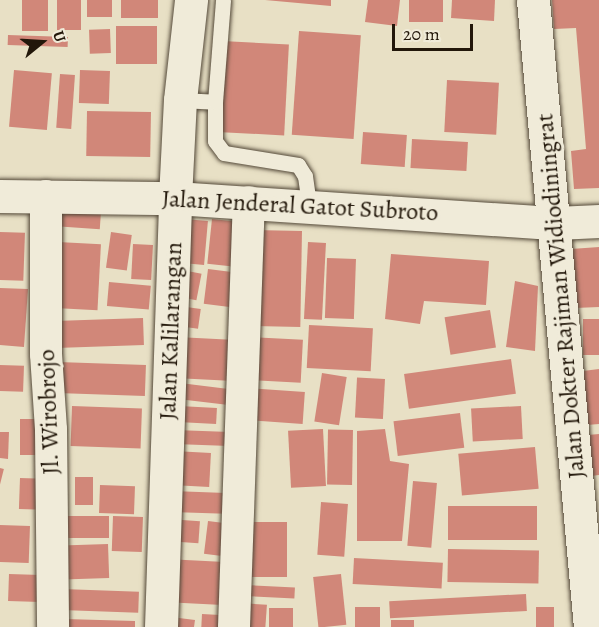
<!DOCTYPE html>
<html>
<head>
<meta charset="utf-8">
<style>
  body { margin:0 }
  #map { position:relative; width:599px; height:627px; overflow:hidden; background:#e8e0c5; font-family:Alegreya,serif }
  div>[style] { position:absolute }
  [style*='--x'] { left:calc(var(--x)*1px); top:calc(var(--y)*1px); width:calc(var(--w)*1px); rotate:calc(var(--a)*1deg) }
  .building>* { inset:0; background:#d18779; transform-origin:0 0 }
  .roads { filter:drop-shadow(0 0 2px #544939) drop-shadow(0 0 2px #544939) }
  .lane>* { height:15px; margin:-7.5px; padding:0 7.5px; transform-origin:7.5px; border-radius:7.5px; background:#f0ebd9 }
  .street>* { height:32px; margin:-16px; padding:0 16px; transform-origin:16px; border-radius:16px; background:#f0ebd9 }
  .secondary>* { height:33px; margin:-16.5px; padding:0 16.5px; transform-origin:16.5px; border-radius:16.5px; background:#f0ebd9 }
  span { translate:-50% -50%; white-space:nowrap; text-align:center; line-height:1.15; -webkit-text-stroke:6px #f0ebd9; paint-order:stroke }
  .street-label { font-size:24px; color:#22170a }
  .north { position:absolute; left:12px; top:12px; width:60px; height:60px; -webkit-text-stroke:4px #f0ebd9; paint-order:stroke; rotate:72deg; font-size:16px; font-weight:700; line-height:24px; text-align:center; color:#22170a }
  .north::after { content:''; display:block; margin:auto; width:21px; height:27px; background:#22170a; clip-path:polygon(50% 0,100% 100%,50% 72%,0 100%) }
  .scale { position:absolute; left:392px; top:24px; width:81px; height:27px; box-sizing:border-box; border:3px solid #22170a; border-top:0; padding-left:8px; font-size:18px; line-height:21px; white-space:nowrap; color:#22170a; -webkit-text-stroke:4px #f0ebd9; paint-order:stroke }
</style>
</head>
<body>
<div id="map">
  <div class="building">
    <i style="left:22px;top:0;width:26px;height:31px"></i>
    <i style="left:57px;top:0;width:24px;height:30px"></i>
    <i style="left:87px;top:0;width:25px;height:17px"></i>
    <i style="left:121px;top:0;width:37px;height:18px"></i>
    <i style="clip-path:polygon(265px 0,331px 0,331px 6px)"></i>
    <i style="clip-path:polygon(368px 0,400px 0,397px 26px,365px 22px)"></i>
    <i style="left:409px;top:0;width:34px;height:22px"></i>
    <i style="clip-path:polygon(452px 0,495px 0,494px 21px,451px 18px)"></i>
    <i style="clip-path:polygon(552px 0,599px 0,599px 188px,574px 189px,571px 151px,586px 149px,576px 28px,554px 29px)"></i>
    <i style="left:116px;top:26px;width:41px;height:38px"></i>
    <i style="left:110px;top:29px;width:24px;height:21px;rotate:88deg"></i>
    <i style="left:299px;top:31px;width:62px;height:104px;rotate:4deg"></i>
    <i style="left:8px;top:35px;width:60px;height:10px;rotate:2deg"></i>
    <i style="left:222px;top:41px;width:67px;height:91px;rotate:3deg"></i>
    <i style="left:14px;top:70px;width:38px;height:57px;rotate:5deg"></i>
    <i style="left:80px;top:70px;width:30px;height:33px;rotate:2deg"></i>
    <i style="left:60px;top:74px;width:15px;height:54px;rotate:4deg"></i>
    <i style="left:447px;top:80px;width:52px;height:52px;rotate:3deg"></i>
    <i style="left:87px;top:111px;width:64px;height:45px;rotate:1deg"></i>
    <i style="left:363px;top:132px;width:44px;height:32px;rotate:4deg"></i>
    <i style="left:412px;top:139px;width:56px;height:29px;rotate:3deg"></i>
    <i style="left:54px;top:210px;width:47px;height:16px;rotate:4deg"></i>
    <i style="left:184px;top:219px;width:24px;height:44px;rotate:5deg"></i>
    <i style="left:212px;top:219px;width:28px;height:45px;rotate:6deg"></i>
    <i style="left:251px;top:230px;width:51px;height:96px;rotate:1deg"></i>
    <i style="left:0;top:232px;width:25px;height:48px;rotate:2deg"></i>
    <i style="left:111px;top:232px;width:21px;height:36px;rotate:8deg"></i>
    <i style="left:58px;top:242px;width:43px;height:66px;rotate:3deg"></i>
    <i style="left:308px;top:242px;width:18px;height:77px;rotate:3deg"></i>
    <i style="left:133px;top:244px;width:20px;height:35px;rotate:3deg"></i>
    <i style="clip-path:polygon(599px 247px,599px 307px,575px 308px,571px 249px)"></i>
    <i style="clip-path:polygon(391px 254px,489px 261px,486px 305px,424px 301px,420px 324px,385px 319px)"></i>
    <i style="left:327px;top:258px;width:29px;height:60px;rotate:2deg"></i>
    <i style="left:177px;top:269px;width:25px;height:27px;rotate:11deg"></i>
    <i style="left:208px;top:269px;width:26px;height:35px;rotate:7deg"></i>
    <i style="clip-path:polygon(515px 281px,538px 286px,535px 351px,506px 347px)"></i>
    <i style="left:109px;top:282px;width:42px;height:24px;rotate:5deg"></i>
    <i style="clip-path:polygon(0 288px,28px 289px,24px 347px,0 345px)"></i>
    <i style="left:179px;top:306px;width:22px;height:20px;rotate:8deg"></i>
    <i style="left:490px;top:310px;width:38px;height:46px;rotate:81deg"></i>
    <i style="left:143px;top:318px;width:27px;height:88px;rotate:88deg"></i>
    <i style="left:599px;top:319px;width:36px;height:16px;rotate:90deg"></i>
    <i style="left:309px;top:325px;width:64px;height:43px;rotate:3deg"></i>
    <i style="left:177px;top:337px;width:54px;height:41px;rotate:3deg"></i>
    <i style="left:250px;top:337px;width:53px;height:43px;rotate:3deg"></i>
    <i style="left:511px;top:359px;width:35px;height:108px;rotate:82deg"></i>
    <i style="left:58px;top:362px;width:88px;height:31px;rotate:2deg"></i>
    <i style="left:0;top:365px;width:24px;height:26px;rotate:2deg"></i>
    <i style="clip-path:polygon(599px 369px,599px 424px,587px 425px,583px 371px)"></i>
    <i style="left:322px;top:373px;width:25px;height:49px;rotate:9deg"></i>
    <i style="left:385px;top:379px;width:40px;height:28px;rotate:93deg"></i>
    <i style="left:180px;top:383px;width:51px;height:16px;rotate:7deg"></i>
    <i style="left:248px;top:388px;width:57px;height:32px;rotate:4deg"></i>
    <i style="left:72px;top:406px;width:70px;height:40px;rotate:2deg"></i>
    <i style="left:179px;top:406px;width:38px;height:16px;rotate:3deg"></i>
    <i style="left:521px;top:406px;width:33px;height:50px;rotate:87deg"></i>
    <i style="left:460px;top:413px;width:35px;height:67px;rotate:83deg"></i>
    <i style="left:20px;top:419px;width:21px;height:36px"></i>
    <i style="left:323px;top:429px;width:57px;height:35px;rotate:87deg"></i>
    <i style="clip-path:polygon(385px 429px,390px 461px,409px 464px,402px 541px,357px 541px,357px 431px)"></i>
    <i style="left:175px;top:430px;width:55px;height:14px;rotate:2deg"></i>
    <i style="left:353px;top:430px;width:55px;height:25px;rotate:91deg"></i>
    <i style="clip-path:polygon(0 432px,9px 432px,8px 459px,0 458px)"></i>
    <i style="clip-path:polygon(599px 434px,599px 475px,591px 476px,588px 435px)"></i>
    <i style="left:535px;top:447px;width:42px;height:77px;rotate:85deg"></i>
    <i style="left:174px;top:451px;width:37px;height:34px;rotate:3deg"></i>
    <i style="left:0;top:468px;width:4px;height:31px;rotate:14deg"></i>
    <i style="left:75px;top:477px;width:18px;height:28px"></i>
    <i style="left:20px;top:478px;width:24px;height:31px;rotate:2deg"></i>
    <i style="left:413px;top:481px;width:24px;height:65px;rotate:5deg"></i>
    <i style="left:100px;top:485px;width:35px;height:28px;rotate:2deg"></i>
    <i style="left:172px;top:491px;width:54px;height:21px;rotate:2deg"></i>
    <i style="left:321px;top:502px;width:27px;height:53px;rotate:4deg"></i>
    <i style="left:448px;top:506px;width:89px;height:34px"></i>
    <i style="left:63px;top:516px;width:46px;height:22px"></i>
    <i style="left:113px;top:516px;width:30px;height:35px;rotate:2deg"></i>
    <i style="left:168px;top:519px;width:32px;height:22px;rotate:4deg"></i>
    <i style="left:208px;top:521px;width:26px;height:33px;rotate:7deg"></i>
    <i style="left:247px;top:522px;width:40px;height:55px"></i>
    <i style="left:0;top:525px;width:30px;height:37px;rotate:2deg"></i>
    <i style="left:108px;top:544px;width:34px;height:46px;rotate:88deg"></i>
    <i style="left:448px;top:549px;width:91px;height:33px;rotate:1deg"></i>
    <i style="left:354px;top:558px;width:89px;height:26px;rotate:3deg"></i>
    <i style="left:166px;top:559px;width:59px;height:43px;rotate:3deg"></i>
    <i style="left:9px;top:574px;width:32px;height:27px;rotate:2deg"></i>
    <i style="left:341px;top:574px;width:51px;height:28px;rotate:84deg"></i>
    <i style="left:245px;top:585px;width:50px;height:11px;rotate:3deg"></i>
    <i style="left:62px;top:589px;width:77px;height:21px;rotate:2deg"></i>
    <i style="left:526px;top:594px;width:17px;height:137px;rotate:87deg"></i>
    <i style="left:241px;top:603px;width:26px;height:24px;rotate:4deg"></i>
    <i style="left:355px;top:607px;width:25px;height:20px"></i>
    <i style="left:536px;top:607px;width:18px;height:20px"></i>
    <i style="left:269px;top:608px;width:24px;height:19px"></i>
    <i style="left:202px;top:614px;width:18px;height:13px;rotate:3deg"></i>
    <i style="clip-path:polygon(171px 617px,195px 620px,194px 627px,169px 627px)"></i>
    <i style="clip-path:polygon(65px 619px,135px 621px,135px 627px,64px 627px)"></i>
    <i style="left:391px;top:620px;width:23px;height:7px"></i>
  </div>
  <div class="roads">
    <div class="lane">
      <i style="--x:180;--y:100;--w:35;--a:3"></i>
      <i style="--x:215;--y:102;--w:39;--a:90"></i>
      <i style="--x:215;--y:141;--w:15;--a:53"></i>
      <i style="--x:224;--y:153;--w:75;--a:9.2"></i>
      <i style="--x:298;--y:165;--w:13;--a:58"></i>
      <i style="--x:305;--y:176;--w:30;--a:82"></i>
      <i style="--x:215;--y:102;--w:102;--a:-85.5"></i>
    </div>
    <div class="street">
      <i style="--x:46;--y:196;--w:158;--a:90"></i>
      <i style="--x:46;--y:354;--w:76;--a:86.2"></i>
      <i style="--x:51;--y:430;--w:197;--a:89.4"></i>
      <i style="--x:234;--y:627;--w:425;--a:-88"></i>
    </div>
    <div class="secondary">
      <i style="--x:533;--y:0;--w:630;--a:84.81"></i>
      <i style="--x:0;--y:196;--w:175;--a:0.7"></i>
      <i style="--x:175;--y:198;--w:382;--a:3.8"></i>
      <i style="--x:556;--y:223;--w:43;--a:-2.7"></i>
      <i style="--x:161;--y:627;--w:429;--a:-88.1"></i>
      <i style="--x:175;--y:198;--w:98;--a:-87.1"></i>
      <i style="--x:180;--y:100;--w:101;--a:-83.7"></i>
    </div>
  </div>
  <div class="street-label">
    <span style="left:300px;top:206px;rotate:3deg">Jalan Jenderal Gatot Subroto</span>
    <span style="left:561px;top:296px;rotate:-95deg">Jalan Dokter Rajiman Widiodiningrat</span>
    <span style="left:171px;top:331px;rotate:-88deg">Jalan Kalilarangan</span>
    <span style="left:49px;top:412px;rotate:-92deg">Jl. Wirobrojo</span>
  </div>
  <div class="north">U</div>
  <div class="scale">20 m</div>
</div>
</body>
</html>
